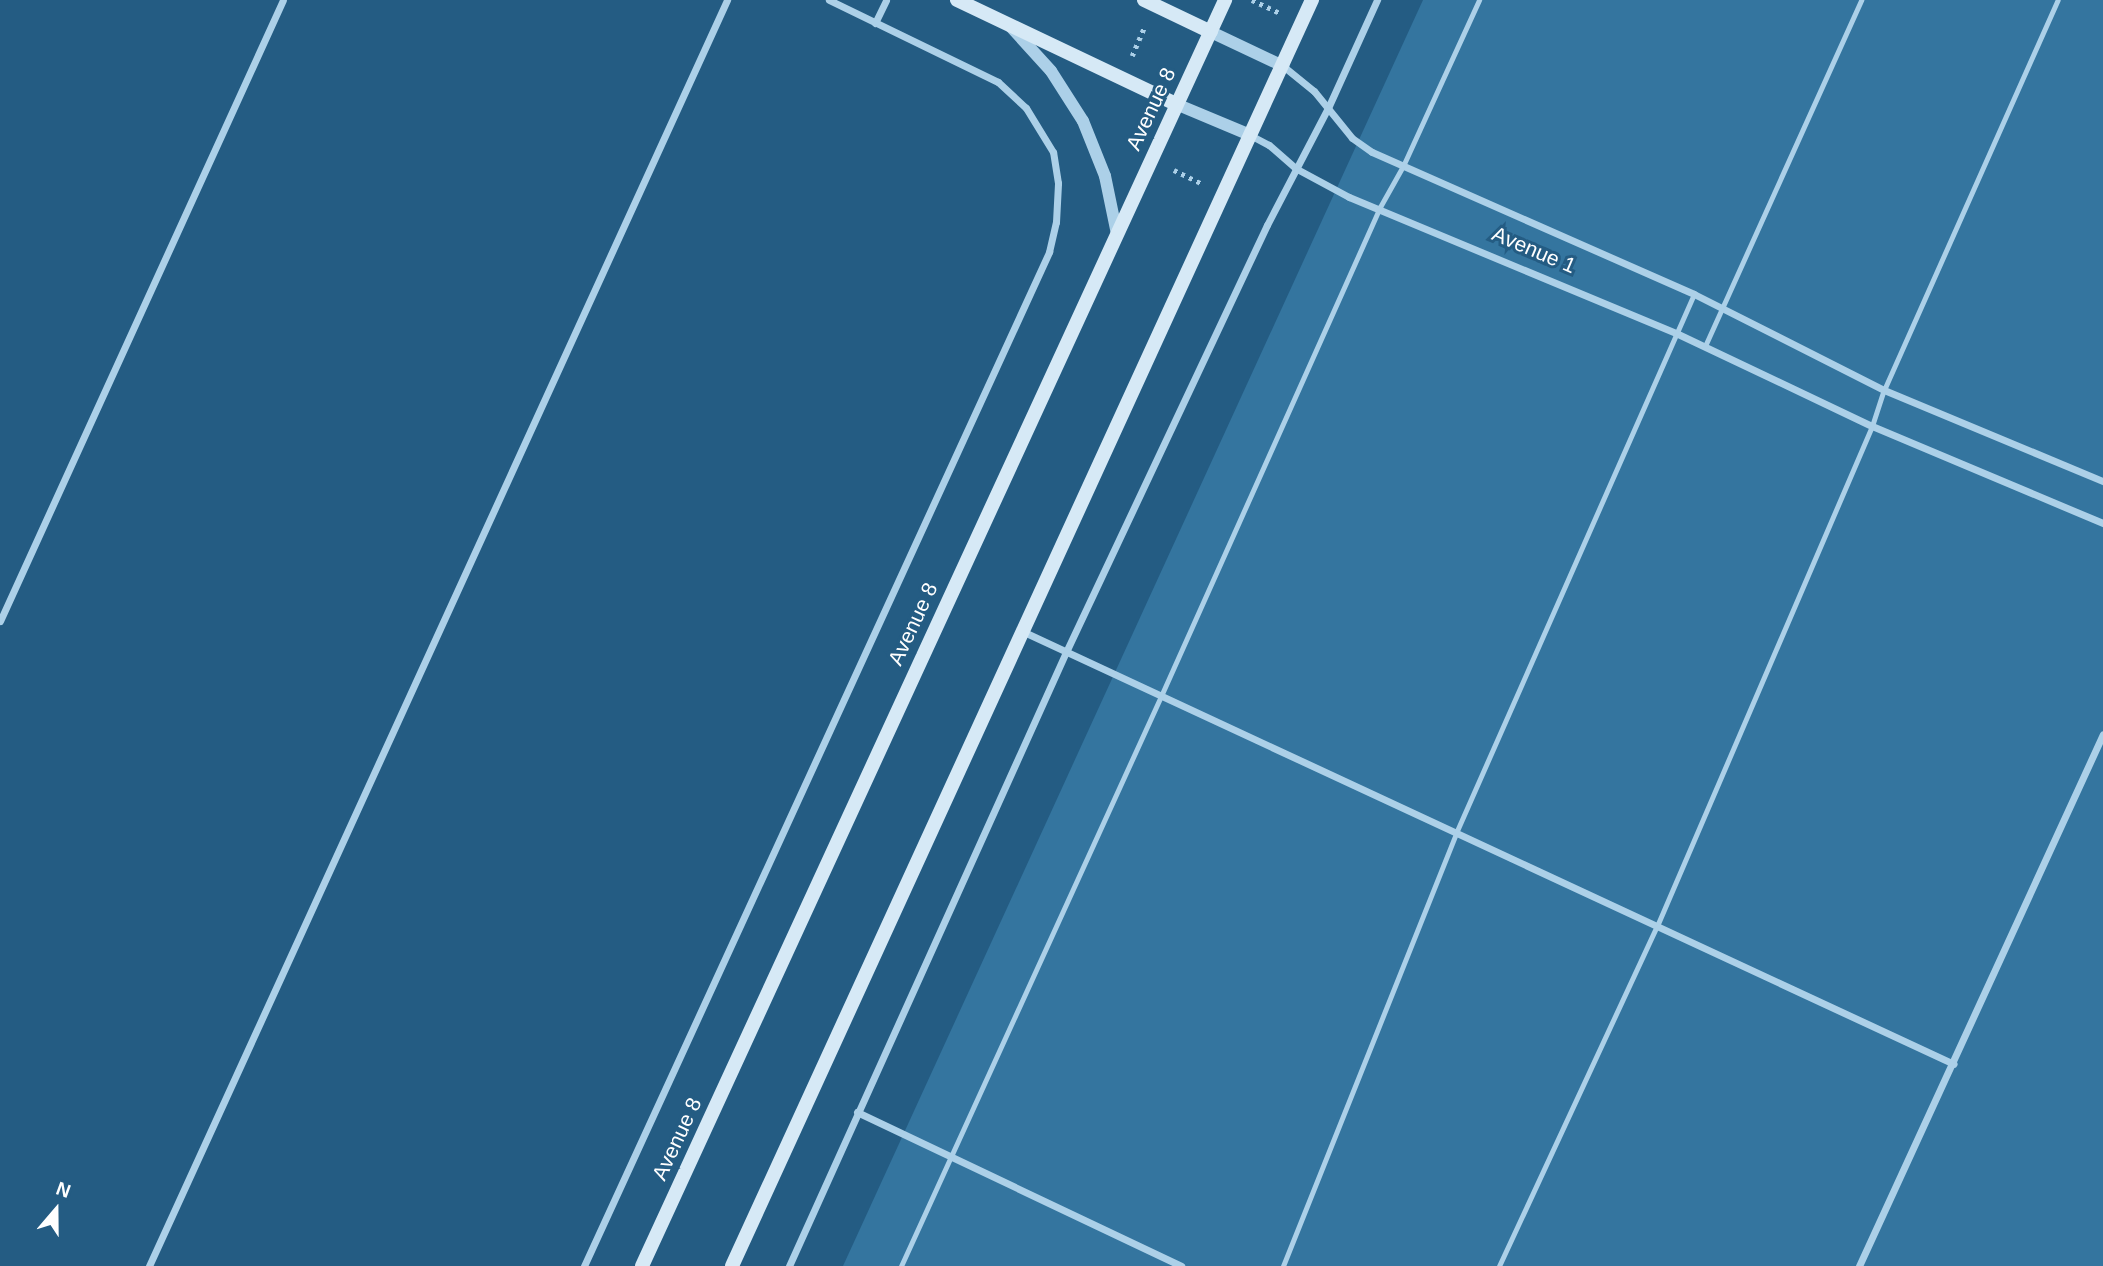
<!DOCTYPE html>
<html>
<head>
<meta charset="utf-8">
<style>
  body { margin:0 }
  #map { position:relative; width:2103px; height:1266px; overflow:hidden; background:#245c83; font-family:Helvetica,sans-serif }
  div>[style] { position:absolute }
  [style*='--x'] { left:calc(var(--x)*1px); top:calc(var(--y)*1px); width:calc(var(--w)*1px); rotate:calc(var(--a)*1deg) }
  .green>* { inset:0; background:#34759f }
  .path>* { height:4.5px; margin-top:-2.25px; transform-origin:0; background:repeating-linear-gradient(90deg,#acd0e8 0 3.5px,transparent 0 8.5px) }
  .service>* { height:5px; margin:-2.5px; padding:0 2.5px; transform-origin:2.5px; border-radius:2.5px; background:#acd0e8 }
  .minor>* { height:7px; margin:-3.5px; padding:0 3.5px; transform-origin:3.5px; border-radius:3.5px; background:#acd0e8 }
  .tertiary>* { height:12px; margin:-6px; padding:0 6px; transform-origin:6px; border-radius:6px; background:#acd0e8 }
  .secondary>* { height:14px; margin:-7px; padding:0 7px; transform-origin:7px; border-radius:7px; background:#d6e9f6 }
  span { translate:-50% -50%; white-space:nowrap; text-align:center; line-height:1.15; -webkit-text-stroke:6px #245c83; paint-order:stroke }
  .street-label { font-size:21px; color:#fff }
  .north { position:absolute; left:21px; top:1175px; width:70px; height:70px; -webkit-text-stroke:5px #245c83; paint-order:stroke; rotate:20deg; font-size:19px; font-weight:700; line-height:28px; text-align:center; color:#fff }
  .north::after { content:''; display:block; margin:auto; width:24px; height:32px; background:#fff; clip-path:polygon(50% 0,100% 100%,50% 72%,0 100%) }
</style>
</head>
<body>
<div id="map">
  <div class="green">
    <i style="clip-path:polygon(1423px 0,2103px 0,2103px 1266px,843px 1266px)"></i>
  </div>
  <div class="path">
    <i style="--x:1252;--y:0;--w:31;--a:25"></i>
    <i style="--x:1132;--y:56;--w:30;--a:-67"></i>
    <i style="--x:1174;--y:170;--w:30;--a:26"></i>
  </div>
  <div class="service">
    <i style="--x:1705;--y:346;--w:380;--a:-65.7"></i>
    <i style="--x:901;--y:1266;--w:626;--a:-65.48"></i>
    <i style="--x:1161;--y:696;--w:536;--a:-65.87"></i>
    <i style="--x:1380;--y:207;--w:47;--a:-60.7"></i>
    <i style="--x:1403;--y:166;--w:183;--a:-65.4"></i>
    <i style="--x:1283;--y:1266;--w:466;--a:-68.2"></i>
    <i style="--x:1456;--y:833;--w:589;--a:-66.18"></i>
    <i style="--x:1499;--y:1266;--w:375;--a:-65.1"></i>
    <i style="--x:1657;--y:926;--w:544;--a:-66.73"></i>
    <i style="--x:1872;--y:426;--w:38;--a:-72"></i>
    <i style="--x:1884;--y:390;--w:427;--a:-66"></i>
  </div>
  <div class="minor">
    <i style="--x:875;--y:23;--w:25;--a:-64"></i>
    <i style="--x:1283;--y:66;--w:40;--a:39"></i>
    <i style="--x:1314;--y:91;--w:60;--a:51"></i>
    <i style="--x:1352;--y:138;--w:24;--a:35"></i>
    <i style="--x:1372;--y:152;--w:352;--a:23.8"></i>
    <i style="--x:1694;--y:294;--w:213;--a:26.8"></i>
    <i style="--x:1884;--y:390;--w:237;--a:22.6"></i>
    <i style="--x:1250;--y:135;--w:21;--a:28"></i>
    <i style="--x:1269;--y:145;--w:37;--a:41"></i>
    <i style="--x:1297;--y:169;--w:59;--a:28.3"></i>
    <i style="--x:1349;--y:197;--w:356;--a:22.6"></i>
    <i style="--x:1678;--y:334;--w:215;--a:25.4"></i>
    <i style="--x:1872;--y:426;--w:251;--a:22.8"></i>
    <i style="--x:0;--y:621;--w:682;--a:-65.5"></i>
    <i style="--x:1024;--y:632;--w:1025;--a:24.92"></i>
    <i style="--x:857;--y:1112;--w:359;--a:25.4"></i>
    <i style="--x:149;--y:1266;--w:1392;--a:-65.46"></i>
    <i style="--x:584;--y:1266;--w:1116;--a:-65.36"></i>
    <i style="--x:1049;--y:252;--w:31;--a:-77"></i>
    <i style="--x:1056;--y:222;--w:39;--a:-87"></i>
    <i style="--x:1058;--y:183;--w:31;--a:-99"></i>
    <i style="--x:1053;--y:152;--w:52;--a:-121.5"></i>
    <i style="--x:1026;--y:108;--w:38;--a:-137"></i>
    <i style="--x:998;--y:82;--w:188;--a:-154.1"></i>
    <i style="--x:789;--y:1266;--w:674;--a:-65.72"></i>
    <i style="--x:1066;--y:652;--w:472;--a:-64.8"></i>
    <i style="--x:1267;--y:225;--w:132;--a:-62.5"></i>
    <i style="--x:1328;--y:108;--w:119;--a:-65.6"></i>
    <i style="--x:1859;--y:1266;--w:585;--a:-65.36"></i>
  </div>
  <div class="tertiary">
    <i style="--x:1011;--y:27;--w:59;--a:47.7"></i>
    <i style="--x:1051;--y:71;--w:59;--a:57.4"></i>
    <i style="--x:1083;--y:121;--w:59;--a:68.2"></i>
    <i style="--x:1105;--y:176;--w:59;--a:78.3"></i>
    <i style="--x:1211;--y:32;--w:80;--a:25.3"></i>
    <i style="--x:1176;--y:104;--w:80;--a:22.7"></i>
  </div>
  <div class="secondary">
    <i style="--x:957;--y:0;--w:242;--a:25.4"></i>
    <i style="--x:1144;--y:0;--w:74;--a:25.5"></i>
    <i style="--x:642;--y:1266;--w:1394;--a:-65.27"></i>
    <i style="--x:732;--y:1266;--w:1393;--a:-65.39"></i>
  </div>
  <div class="street-label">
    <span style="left:1151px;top:109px;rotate:-65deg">Avenue 8</span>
    <span style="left:1534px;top:250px;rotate:23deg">Avenue 1</span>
    <span style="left:913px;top:624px;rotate:-65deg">Avenue 8</span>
    <span style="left:677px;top:1139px;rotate:-65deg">Avenue 8</span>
  </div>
  <div class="north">N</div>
</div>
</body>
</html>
